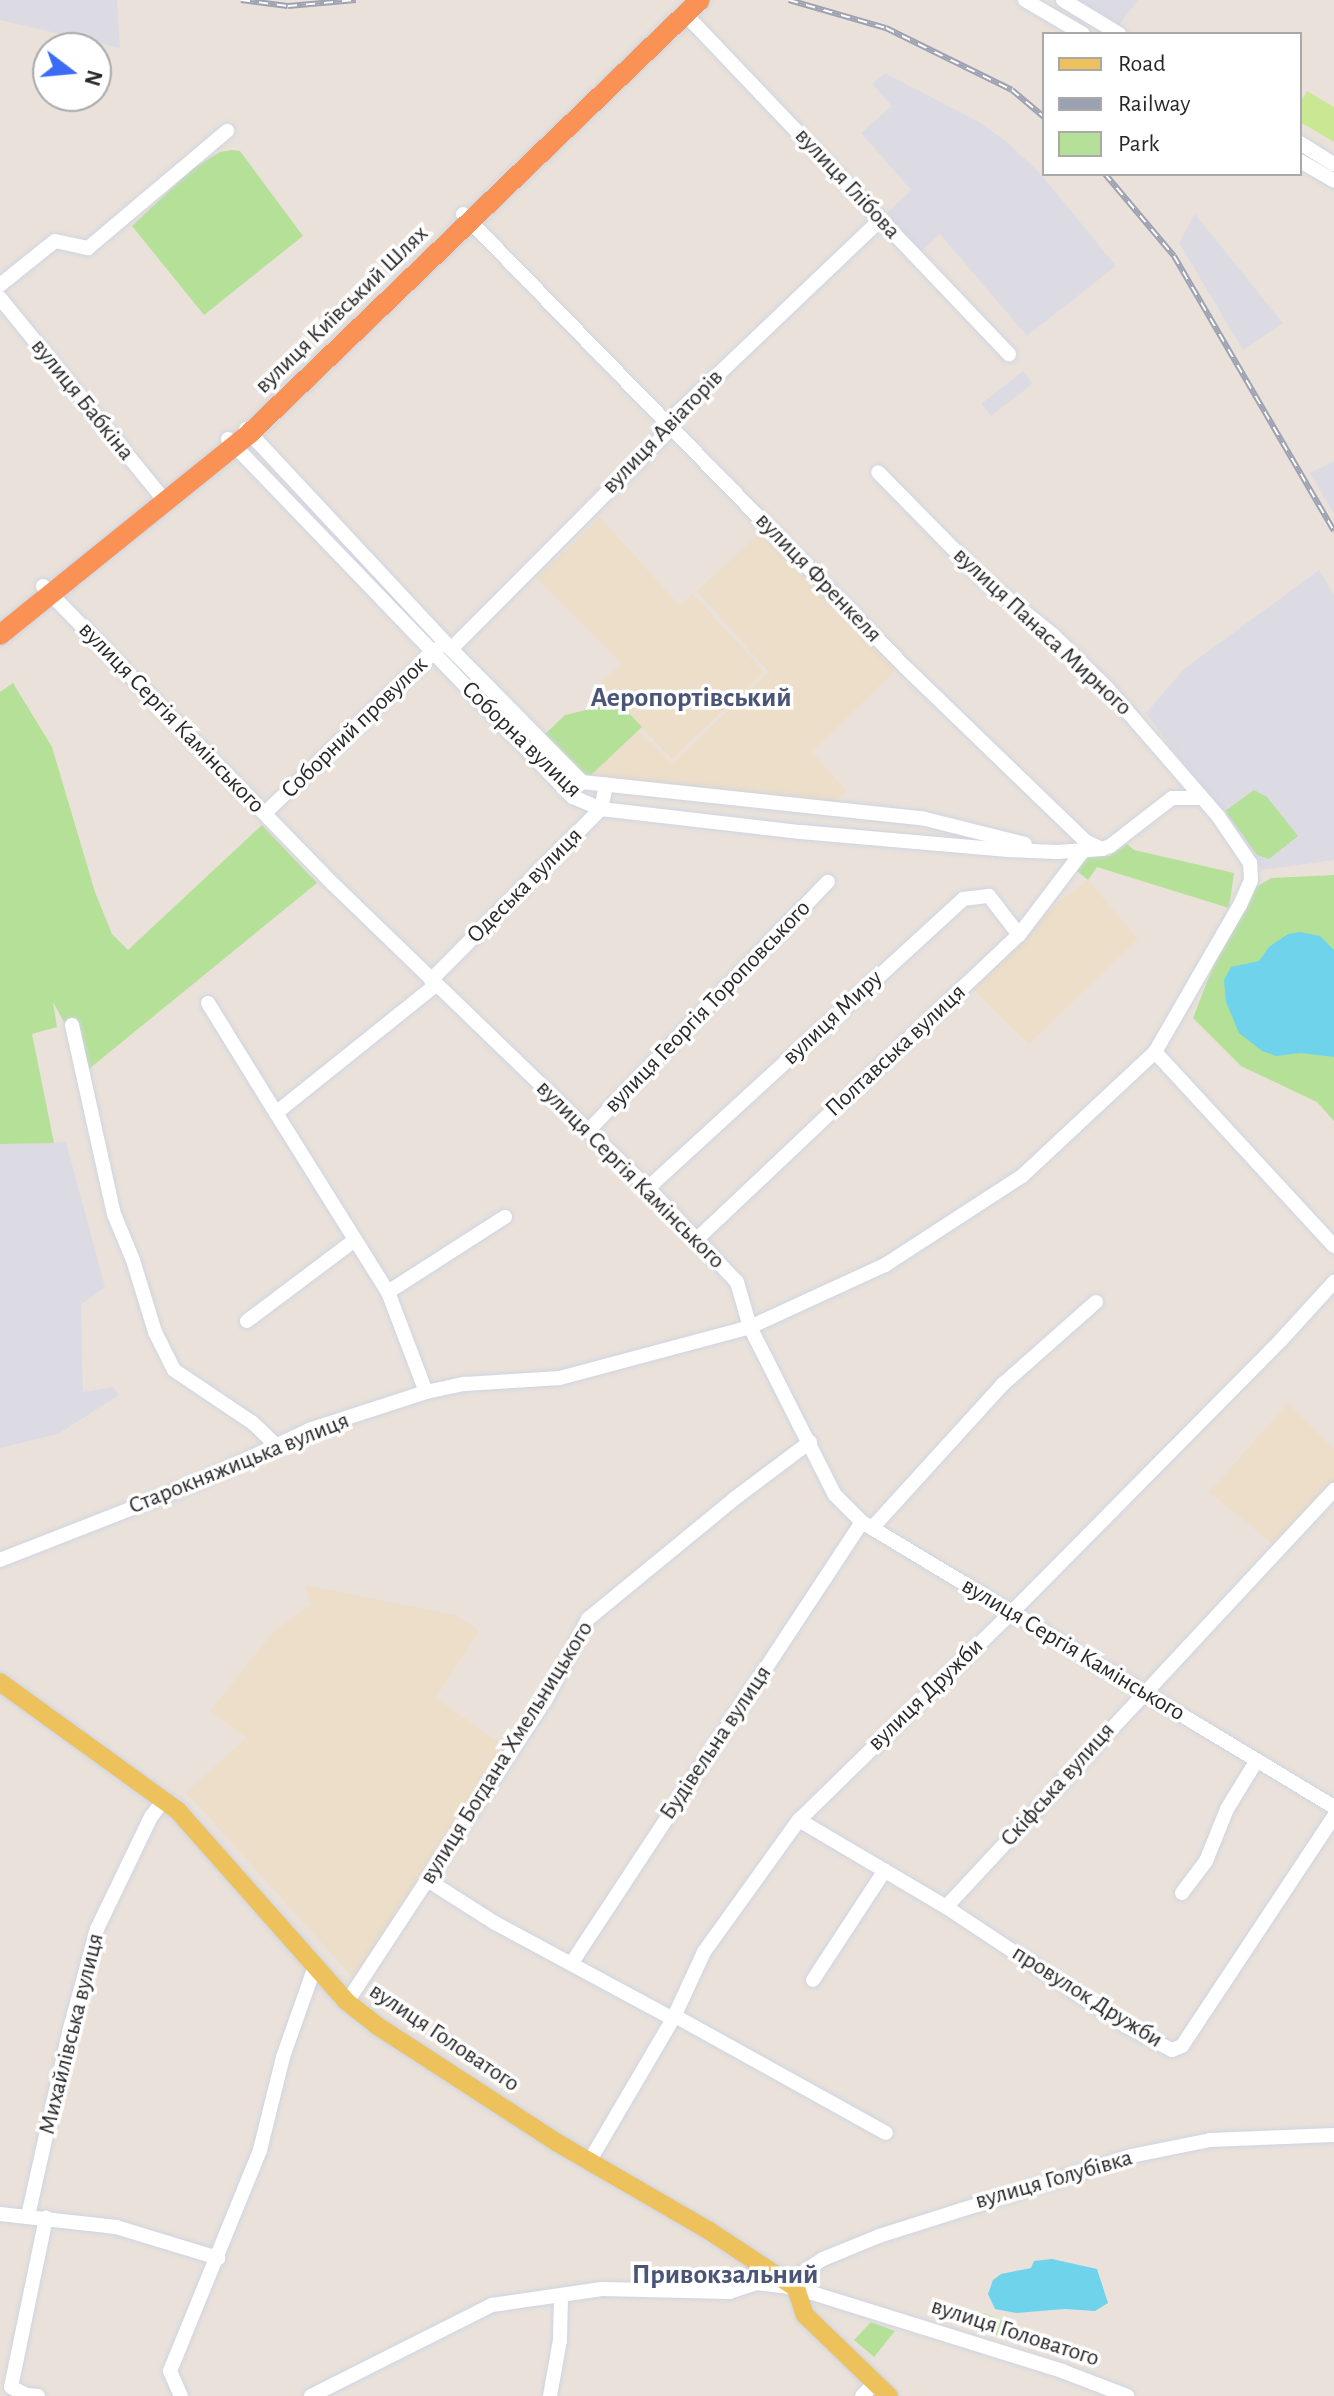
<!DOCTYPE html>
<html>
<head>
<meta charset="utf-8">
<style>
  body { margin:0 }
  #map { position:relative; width:1334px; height:2396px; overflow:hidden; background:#eae2da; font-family:"Alegreya Sans",sans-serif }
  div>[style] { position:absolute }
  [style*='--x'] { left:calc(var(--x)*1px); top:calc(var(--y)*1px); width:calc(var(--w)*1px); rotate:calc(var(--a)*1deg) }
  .industrial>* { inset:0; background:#dcdbe3; transform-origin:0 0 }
  .education>* { inset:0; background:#ecdec9 }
  .green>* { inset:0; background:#b5e097 }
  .pitch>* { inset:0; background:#cae893 }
  .water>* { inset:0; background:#6ed3eb }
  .roads { filter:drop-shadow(0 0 2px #cfd4e1) drop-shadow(0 0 2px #cfd4e1) }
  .minor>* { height:14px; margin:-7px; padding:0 7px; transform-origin:7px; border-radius:7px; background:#fff }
  .major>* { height:18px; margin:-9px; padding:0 9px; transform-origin:9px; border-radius:9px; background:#edc15c }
  .highway>* { height:20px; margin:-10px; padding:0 10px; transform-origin:10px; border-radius:10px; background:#fa9155 }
  .rail>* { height:6px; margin-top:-3px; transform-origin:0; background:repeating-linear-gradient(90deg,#fff 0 9px,#9da2b2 0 18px); box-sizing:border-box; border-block:2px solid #9da2b2 }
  span { translate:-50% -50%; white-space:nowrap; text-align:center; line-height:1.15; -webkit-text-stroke:7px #fff; paint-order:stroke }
  .street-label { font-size:24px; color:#282828 }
  .quarter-label { font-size:28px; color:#4a5577; font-weight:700 }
  .legend { position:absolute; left:1042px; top:32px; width:260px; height:144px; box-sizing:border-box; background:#fff; border:2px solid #a9a9a9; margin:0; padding:10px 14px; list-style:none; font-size:24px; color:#282828 }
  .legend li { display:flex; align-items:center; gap:16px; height:40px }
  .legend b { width:40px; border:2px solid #a9a9a9 }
  .north { position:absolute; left:32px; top:32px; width:80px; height:80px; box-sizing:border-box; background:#fff; border:2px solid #a9a9a9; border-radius:50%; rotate:106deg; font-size:22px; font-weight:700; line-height:32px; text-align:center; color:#282828 }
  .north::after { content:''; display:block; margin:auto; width:28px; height:36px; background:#3c6cf6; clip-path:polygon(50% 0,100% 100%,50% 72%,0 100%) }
</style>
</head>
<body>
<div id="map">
  <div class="industrial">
    <i style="clip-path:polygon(0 0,117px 0,120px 48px,0 20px)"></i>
    <i style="clip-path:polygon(1080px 0,1138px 0,1119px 25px)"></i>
    <i style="clip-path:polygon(885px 73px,977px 121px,1007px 142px,1040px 173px,1116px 266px,1027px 336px,940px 234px,915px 257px,880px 220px,911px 190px,861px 133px,892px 106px,872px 84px)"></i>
    <i style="clip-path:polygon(1195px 214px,1283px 323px,1243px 350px,1179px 243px)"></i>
    <i style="left:1023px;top:371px;width:16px;height:53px;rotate:52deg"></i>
    <i style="clip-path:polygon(1334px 461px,1334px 514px,1310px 473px)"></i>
    <i style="clip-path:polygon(1319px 570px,1334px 595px,1334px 860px,1262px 870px,1146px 713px,1184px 669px)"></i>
    <i style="clip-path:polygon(66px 1142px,105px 1287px,81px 1305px,83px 1392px,113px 1387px,119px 1395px,58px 1434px,0 1448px,0 1144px)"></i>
  </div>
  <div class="education">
    <i style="clip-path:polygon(600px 517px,679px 605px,693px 594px,764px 672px,672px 759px,600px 683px,622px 664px,536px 578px)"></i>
    <i style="clip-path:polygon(767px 526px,898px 668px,812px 752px,847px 791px,831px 805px,588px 778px,639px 731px,672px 763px,769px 672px,697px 591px)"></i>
    <i style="clip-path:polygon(1088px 880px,1138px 939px,1029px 1044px,969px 985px,1064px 897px)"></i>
    <i style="clip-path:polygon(1288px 1403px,1334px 1449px,1334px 1483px,1275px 1546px,1209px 1492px)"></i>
    <i style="clip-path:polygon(305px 1585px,455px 1615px,479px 1630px,436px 1698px,506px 1747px,354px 1979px,186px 1792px,246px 1738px,210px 1711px,273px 1632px,310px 1605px)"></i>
  </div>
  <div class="green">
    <i style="clip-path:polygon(232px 150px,240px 151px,303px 236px,204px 315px,132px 226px,192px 169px,220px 152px)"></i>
    <i style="clip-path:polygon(13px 683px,52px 747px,95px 892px,112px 934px,128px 950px,262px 825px,317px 883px,84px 1073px,73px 1020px,64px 1022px,53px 1002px,57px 1027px,32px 1034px,54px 1143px,0 1144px,0 692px)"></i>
    <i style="clip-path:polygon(610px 693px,642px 727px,588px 778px,544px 735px,565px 715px,598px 707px)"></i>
    <i style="clip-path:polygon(1254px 790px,1267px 797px,1298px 836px,1269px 859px,1257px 855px,1225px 811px)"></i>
    <i style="clip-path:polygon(1127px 844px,1134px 850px,1234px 873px,1229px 908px,1097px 867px,1088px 880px,1076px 870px,1086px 856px,1110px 856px)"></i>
    <i style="clip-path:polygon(1334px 875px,1334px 1121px,1317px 1102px,1241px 1066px,1193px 1018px,1215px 961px,1256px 887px,1271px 878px)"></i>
    <i style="clip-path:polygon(984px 2313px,1019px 2326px,1009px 2340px,974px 2327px)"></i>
    <i style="clip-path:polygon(871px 2322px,895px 2331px,874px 2357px,854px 2340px)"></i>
  </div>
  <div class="pitch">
    <i style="clip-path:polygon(1307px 91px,1334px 107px,1334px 142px,1300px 122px,1300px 103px)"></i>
  </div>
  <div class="water">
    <i style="clip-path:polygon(1300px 932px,1320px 936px,1334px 950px,1334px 1057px,1301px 1053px,1276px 1056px,1262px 1051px,1239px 1033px,1226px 1002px,1224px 980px,1231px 967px,1259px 961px,1269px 947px,1288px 934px)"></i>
    <i style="clip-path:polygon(1052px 2259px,1097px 2269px,1108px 2303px,1095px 2311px,1065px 2309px,1016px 2313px,995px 2309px,988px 2294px,993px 2280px,1001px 2274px,1031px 2268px,1034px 2261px)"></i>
  </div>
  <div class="roads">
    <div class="minor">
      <i style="--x:1025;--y:0;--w:67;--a:30.4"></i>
      <i style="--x:1063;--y:0;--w:66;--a:31.3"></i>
      <i style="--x:685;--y:14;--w:470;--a:46.4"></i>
      <i style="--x:1300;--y:143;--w:40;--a:32"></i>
      <i style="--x:1300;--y:161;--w:39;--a:30"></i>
      <i style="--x:463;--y:214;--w:631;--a:45.71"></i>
      <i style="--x:904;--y:666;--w:252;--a:44"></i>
      <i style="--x:1085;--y:841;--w:19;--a:25"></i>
      <i style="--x:1102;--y:849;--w:9;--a:-21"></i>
      <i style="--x:1110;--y:846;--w:78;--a:-37.7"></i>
      <i style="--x:1172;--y:798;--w:27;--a:0"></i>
      <i style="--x:0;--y:285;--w:70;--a:-38.7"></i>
      <i style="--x:55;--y:241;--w:34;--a:12"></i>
      <i style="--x:88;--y:248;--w:182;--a:-40.1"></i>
      <i style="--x:0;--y:298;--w:263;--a:50.9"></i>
      <i style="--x:246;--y:429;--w:301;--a:47"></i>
      <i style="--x:451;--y:649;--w:187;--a:45.4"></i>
      <i style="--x:582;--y:782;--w:341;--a:6.1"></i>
      <i style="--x:921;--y:818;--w:107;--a:14"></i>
      <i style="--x:228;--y:439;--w:497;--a:46.1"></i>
      <i style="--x:573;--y:797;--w:30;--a:23"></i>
      <i style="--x:601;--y:809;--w:201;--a:6.6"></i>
      <i style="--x:801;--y:832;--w:208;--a:5"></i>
      <i style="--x:1008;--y:850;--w:49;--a:2.3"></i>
      <i style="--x:1057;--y:852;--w:45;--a:-3.8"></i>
      <i style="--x:43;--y:586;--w:416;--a:45.8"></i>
      <i style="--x:333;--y:884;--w:438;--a:44"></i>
      <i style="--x:648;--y:1188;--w:129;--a:46.6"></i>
      <i style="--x:737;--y:1282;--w:47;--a:73.9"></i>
      <i style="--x:750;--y:1327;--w:188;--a:63.2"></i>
      <i style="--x:835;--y:1495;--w:38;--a:45"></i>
      <i style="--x:862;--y:1522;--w:551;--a:31.12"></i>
      <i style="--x:451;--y:649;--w:303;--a:-45.1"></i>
      <i style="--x:665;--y:434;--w:11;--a:-80"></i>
      <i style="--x:667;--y:423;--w:294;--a:-43.6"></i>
      <i style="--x:265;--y:813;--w:239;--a:-43.6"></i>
      <i style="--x:431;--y:980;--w:241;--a:-45.2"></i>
      <i style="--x:601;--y:809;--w:25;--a:-78"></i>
      <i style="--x:208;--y:1003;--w:129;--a:58.3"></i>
      <i style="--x:276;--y:1113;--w:205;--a:-38.7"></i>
      <i style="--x:72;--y:1025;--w:194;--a:77.5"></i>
      <i style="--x:114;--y:1214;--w:50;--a:67.6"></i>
      <i style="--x:133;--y:1260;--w:75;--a:73"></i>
      <i style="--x:155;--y:1332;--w:42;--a:63.4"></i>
      <i style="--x:174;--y:1370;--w:95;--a:33.9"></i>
      <i style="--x:253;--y:1423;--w:32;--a:44"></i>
      <i style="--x:1155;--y:1052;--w:264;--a:47.3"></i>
      <i style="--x:276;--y:1113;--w:211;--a:58"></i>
      <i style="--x:388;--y:1292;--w:107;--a:69.2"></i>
      <i style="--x:588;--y:1131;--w:346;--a:-46.1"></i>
      <i style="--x:648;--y:1188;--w:427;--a:-42.5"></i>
      <i style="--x:963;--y:899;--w:26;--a:-7"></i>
      <i style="--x:989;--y:896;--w:49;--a:52.4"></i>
      <i style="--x:697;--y:1239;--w:443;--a:-43.4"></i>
      <i style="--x:1019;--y:935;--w:106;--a:-52.7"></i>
      <i style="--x:388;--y:1292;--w:139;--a:-32.7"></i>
      <i style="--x:247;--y:1321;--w:135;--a:-36.9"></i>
      <i style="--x:872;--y:1528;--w:195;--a:-47.7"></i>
      <i style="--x:1003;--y:1384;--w:124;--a:-41.4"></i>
      <i style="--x:0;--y:1560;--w:211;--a:-21.4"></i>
      <i style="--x:196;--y:1483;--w:125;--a:-25.1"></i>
      <i style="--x:309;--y:1430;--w:123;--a:-18"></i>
      <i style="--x:426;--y:1392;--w:40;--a:-12"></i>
      <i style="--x:465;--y:1384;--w:95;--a:-3.6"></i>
      <i style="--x:560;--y:1378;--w:197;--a:-15"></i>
      <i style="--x:750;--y:1327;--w:149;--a:-24.7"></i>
      <i style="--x:885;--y:1265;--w:163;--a:-33"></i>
      <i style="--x:1022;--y:1176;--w:182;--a:-43"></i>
      <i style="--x:1155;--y:1052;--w:170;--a:-60"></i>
      <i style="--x:1240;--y:905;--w:27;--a:-66"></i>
      <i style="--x:1251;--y:880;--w:17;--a:-93"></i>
      <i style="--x:1250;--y:863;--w:57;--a:-124.2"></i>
      <i style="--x:1218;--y:816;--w:169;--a:-130.9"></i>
      <i style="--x:1107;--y:688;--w:76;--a:-135.5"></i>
      <i style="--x:1053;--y:635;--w:91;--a:-141.2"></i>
      <i style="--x:982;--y:578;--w:148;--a:-134.5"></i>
      <i style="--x:799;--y:1820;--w:171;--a:30.6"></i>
      <i style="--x:946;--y:1907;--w:216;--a:33.5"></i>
      <i style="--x:1126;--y:2026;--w:52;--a:27.6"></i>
      <i style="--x:1172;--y:2050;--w:11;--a:-22"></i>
      <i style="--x:1182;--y:2046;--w:276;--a:-56.5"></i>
      <i style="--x:429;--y:1881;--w:78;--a:32.5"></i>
      <i style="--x:495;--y:1923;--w:202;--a:28.3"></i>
      <i style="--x:1182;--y:1893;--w:40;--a:-53"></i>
      <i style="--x:1206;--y:1861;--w:56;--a:-68"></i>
      <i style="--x:1227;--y:1809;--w:57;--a:-58.5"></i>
      <i style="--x:946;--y:1907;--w:570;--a:-47.06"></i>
      <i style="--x:571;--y:1964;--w:529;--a:-56.64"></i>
      <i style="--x:813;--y:1980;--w:131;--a:-56.8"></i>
      <i style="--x:347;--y:2002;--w:360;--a:-56.7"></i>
      <i style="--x:545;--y:1701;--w:93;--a:-62.3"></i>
      <i style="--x:588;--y:1619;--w:189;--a:-39.4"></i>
      <i style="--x:734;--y:1499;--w:95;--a:-36.9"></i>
      <i style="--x:675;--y:2016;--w:241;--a:29"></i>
      <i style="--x:589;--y:2162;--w:166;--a:-59.6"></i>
      <i style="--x:673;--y:2019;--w:74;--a:-65.2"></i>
      <i style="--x:704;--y:1952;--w:163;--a:-54.3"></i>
      <i style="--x:799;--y:1820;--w:295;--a:-44.3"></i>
      <i style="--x:1010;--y:1614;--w:385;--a:-45.3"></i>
      <i style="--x:1281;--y:1340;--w:79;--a:-47.6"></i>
      <i style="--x:0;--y:2214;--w:117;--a:6.4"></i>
      <i style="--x:116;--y:2227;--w:107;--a:16.9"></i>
      <i style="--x:28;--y:2216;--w:189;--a:-77.4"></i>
      <i style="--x:69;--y:2032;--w:107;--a:-74.8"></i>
      <i style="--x:97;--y:1929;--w:124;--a:-64.3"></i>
      <i style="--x:151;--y:1817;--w:21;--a:-53"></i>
      <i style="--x:796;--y:2288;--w:16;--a:-68"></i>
      <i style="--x:802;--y:2273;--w:25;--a:-34"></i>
      <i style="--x:823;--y:2259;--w:61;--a:-22.3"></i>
      <i style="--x:879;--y:2236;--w:264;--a:-17.6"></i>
      <i style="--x:1131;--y:2156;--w:81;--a:-11.4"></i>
      <i style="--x:1210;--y:2140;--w:124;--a:-2.3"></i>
      <i style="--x:38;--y:2396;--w:12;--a:-175"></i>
      <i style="--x:26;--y:2395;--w:17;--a:-152"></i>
      <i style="--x:11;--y:2387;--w:173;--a:-78.3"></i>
      <i style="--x:181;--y:2396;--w:27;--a:-114"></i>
      <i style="--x:170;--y:2371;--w:239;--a:-67.8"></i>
      <i style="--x:260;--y:2150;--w:96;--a:-76.1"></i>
      <i style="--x:283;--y:2057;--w:96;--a:-70.6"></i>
      <i style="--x:311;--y:2396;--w:203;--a:-26.7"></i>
      <i style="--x:492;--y:2305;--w:111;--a:-8.3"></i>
      <i style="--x:602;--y:2289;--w:127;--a:1.4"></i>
      <i style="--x:729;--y:2292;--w:29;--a:-18"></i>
      <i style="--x:757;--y:2283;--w:39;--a:7"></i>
      <i style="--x:796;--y:2288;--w:279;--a:17.3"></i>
      <i style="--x:1062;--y:2371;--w:70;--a:21"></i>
      <i style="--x:550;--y:2396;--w:57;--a:-79.9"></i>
      <i style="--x:560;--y:2340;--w:44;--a:-88.7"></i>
      <i style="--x:862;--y:2396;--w:20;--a:-45"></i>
    </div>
    <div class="major">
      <i style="--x:0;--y:1682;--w:220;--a:35.9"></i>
      <i style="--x:178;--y:1811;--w:255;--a:48.5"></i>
      <i style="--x:347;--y:2002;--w:37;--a:38"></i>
      <i style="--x:376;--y:2025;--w:215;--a:33"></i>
      <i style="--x:556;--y:2142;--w:176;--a:30.1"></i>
      <i style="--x:708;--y:2230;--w:105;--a:33.4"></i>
      <i style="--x:796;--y:2288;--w:28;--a:72"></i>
      <i style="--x:805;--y:2315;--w:117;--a:44"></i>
    </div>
    <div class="highway">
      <i style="--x:0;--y:635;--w:321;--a:-38.9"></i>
      <i style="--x:250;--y:433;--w:624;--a:-43.9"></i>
    </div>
  </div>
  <div class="rail">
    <i style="--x:241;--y:0;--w:47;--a:7.3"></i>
    <i style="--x:288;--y:6;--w:68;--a:-5"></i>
    <i style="--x:789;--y:0;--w:101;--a:16.1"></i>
    <i style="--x:886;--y:28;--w:140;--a:26.2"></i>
    <i style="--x:1012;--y:90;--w:42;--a:40.2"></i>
    <i style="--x:1105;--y:174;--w:107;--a:49.9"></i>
    <i style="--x:1174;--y:256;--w:318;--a:59.8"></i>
  </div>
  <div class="street-label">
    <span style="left:847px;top:184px;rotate:47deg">вулиця Глібова</span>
    <span style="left:342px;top:310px;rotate:-44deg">вулиця Київський Шлях</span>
    <span style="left:82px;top:400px;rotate:51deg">вулиця Бабкіна</span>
    <span style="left:663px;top:432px;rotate:-46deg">вулиця Авіаторів</span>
    <span style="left:818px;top:578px;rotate:46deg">вулиця Френкеля</span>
    <span style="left:1042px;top:632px;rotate:43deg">вулиця Панаса Мирного</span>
    <span style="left:171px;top:718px;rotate:46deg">вулиця Сергія Камінського</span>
    <span style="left:355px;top:728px;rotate:-44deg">Соборний провулок</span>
    <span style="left:521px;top:740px;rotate:44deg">Соборна вулиця</span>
    <span style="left:525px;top:886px;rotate:-45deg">Одеська вулиця</span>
    <span style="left:708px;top:1007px;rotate:-46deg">вулиця Георгія Тороповського</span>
    <span style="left:833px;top:1018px;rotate:-43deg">вулиця Миру</span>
    <span style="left:896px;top:1051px;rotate:-43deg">Полтавська вулиця</span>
    <span style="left:630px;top:1175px;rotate:45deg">вулиця Сергія Камінського</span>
    <span style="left:239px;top:1464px;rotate:-22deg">Старокняжицька вулиця</span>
    <span style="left:1073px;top:1650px;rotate:31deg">вулиця Сергія Камінського</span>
    <span style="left:926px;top:1695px;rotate:-44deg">вулиця Дружби</span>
    <span style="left:716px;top:1743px;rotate:-56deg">Будівельна вулиця</span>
    <span style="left:507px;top:1753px;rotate:-58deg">вулиця Богдана Хмельницького</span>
    <span style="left:1058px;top:1785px;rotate:-48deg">Скіфська вулиця</span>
    <span style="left:1087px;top:1997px;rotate:32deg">провулок Дружби</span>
    <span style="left:72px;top:2034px;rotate:-76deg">Михайлівська вулиця</span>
    <span style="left:444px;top:2038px;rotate:34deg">вулиця Головатого</span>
    <span style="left:1054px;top:2180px;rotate:-16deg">вулиця Голубівка</span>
    <span style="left:1015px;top:2333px;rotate:18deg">вулиця Головатого</span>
  </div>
  <div class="quarter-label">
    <span style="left:691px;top:698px">Аеропортівський</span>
    <span style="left:725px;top:2275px">Привокзальний</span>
  </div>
  <ul class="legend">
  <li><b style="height:10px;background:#edc15c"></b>Road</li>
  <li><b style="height:10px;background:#9da2b2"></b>Railway</li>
  <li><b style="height:22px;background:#b5e097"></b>Park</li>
  </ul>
  <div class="north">N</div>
</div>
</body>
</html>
